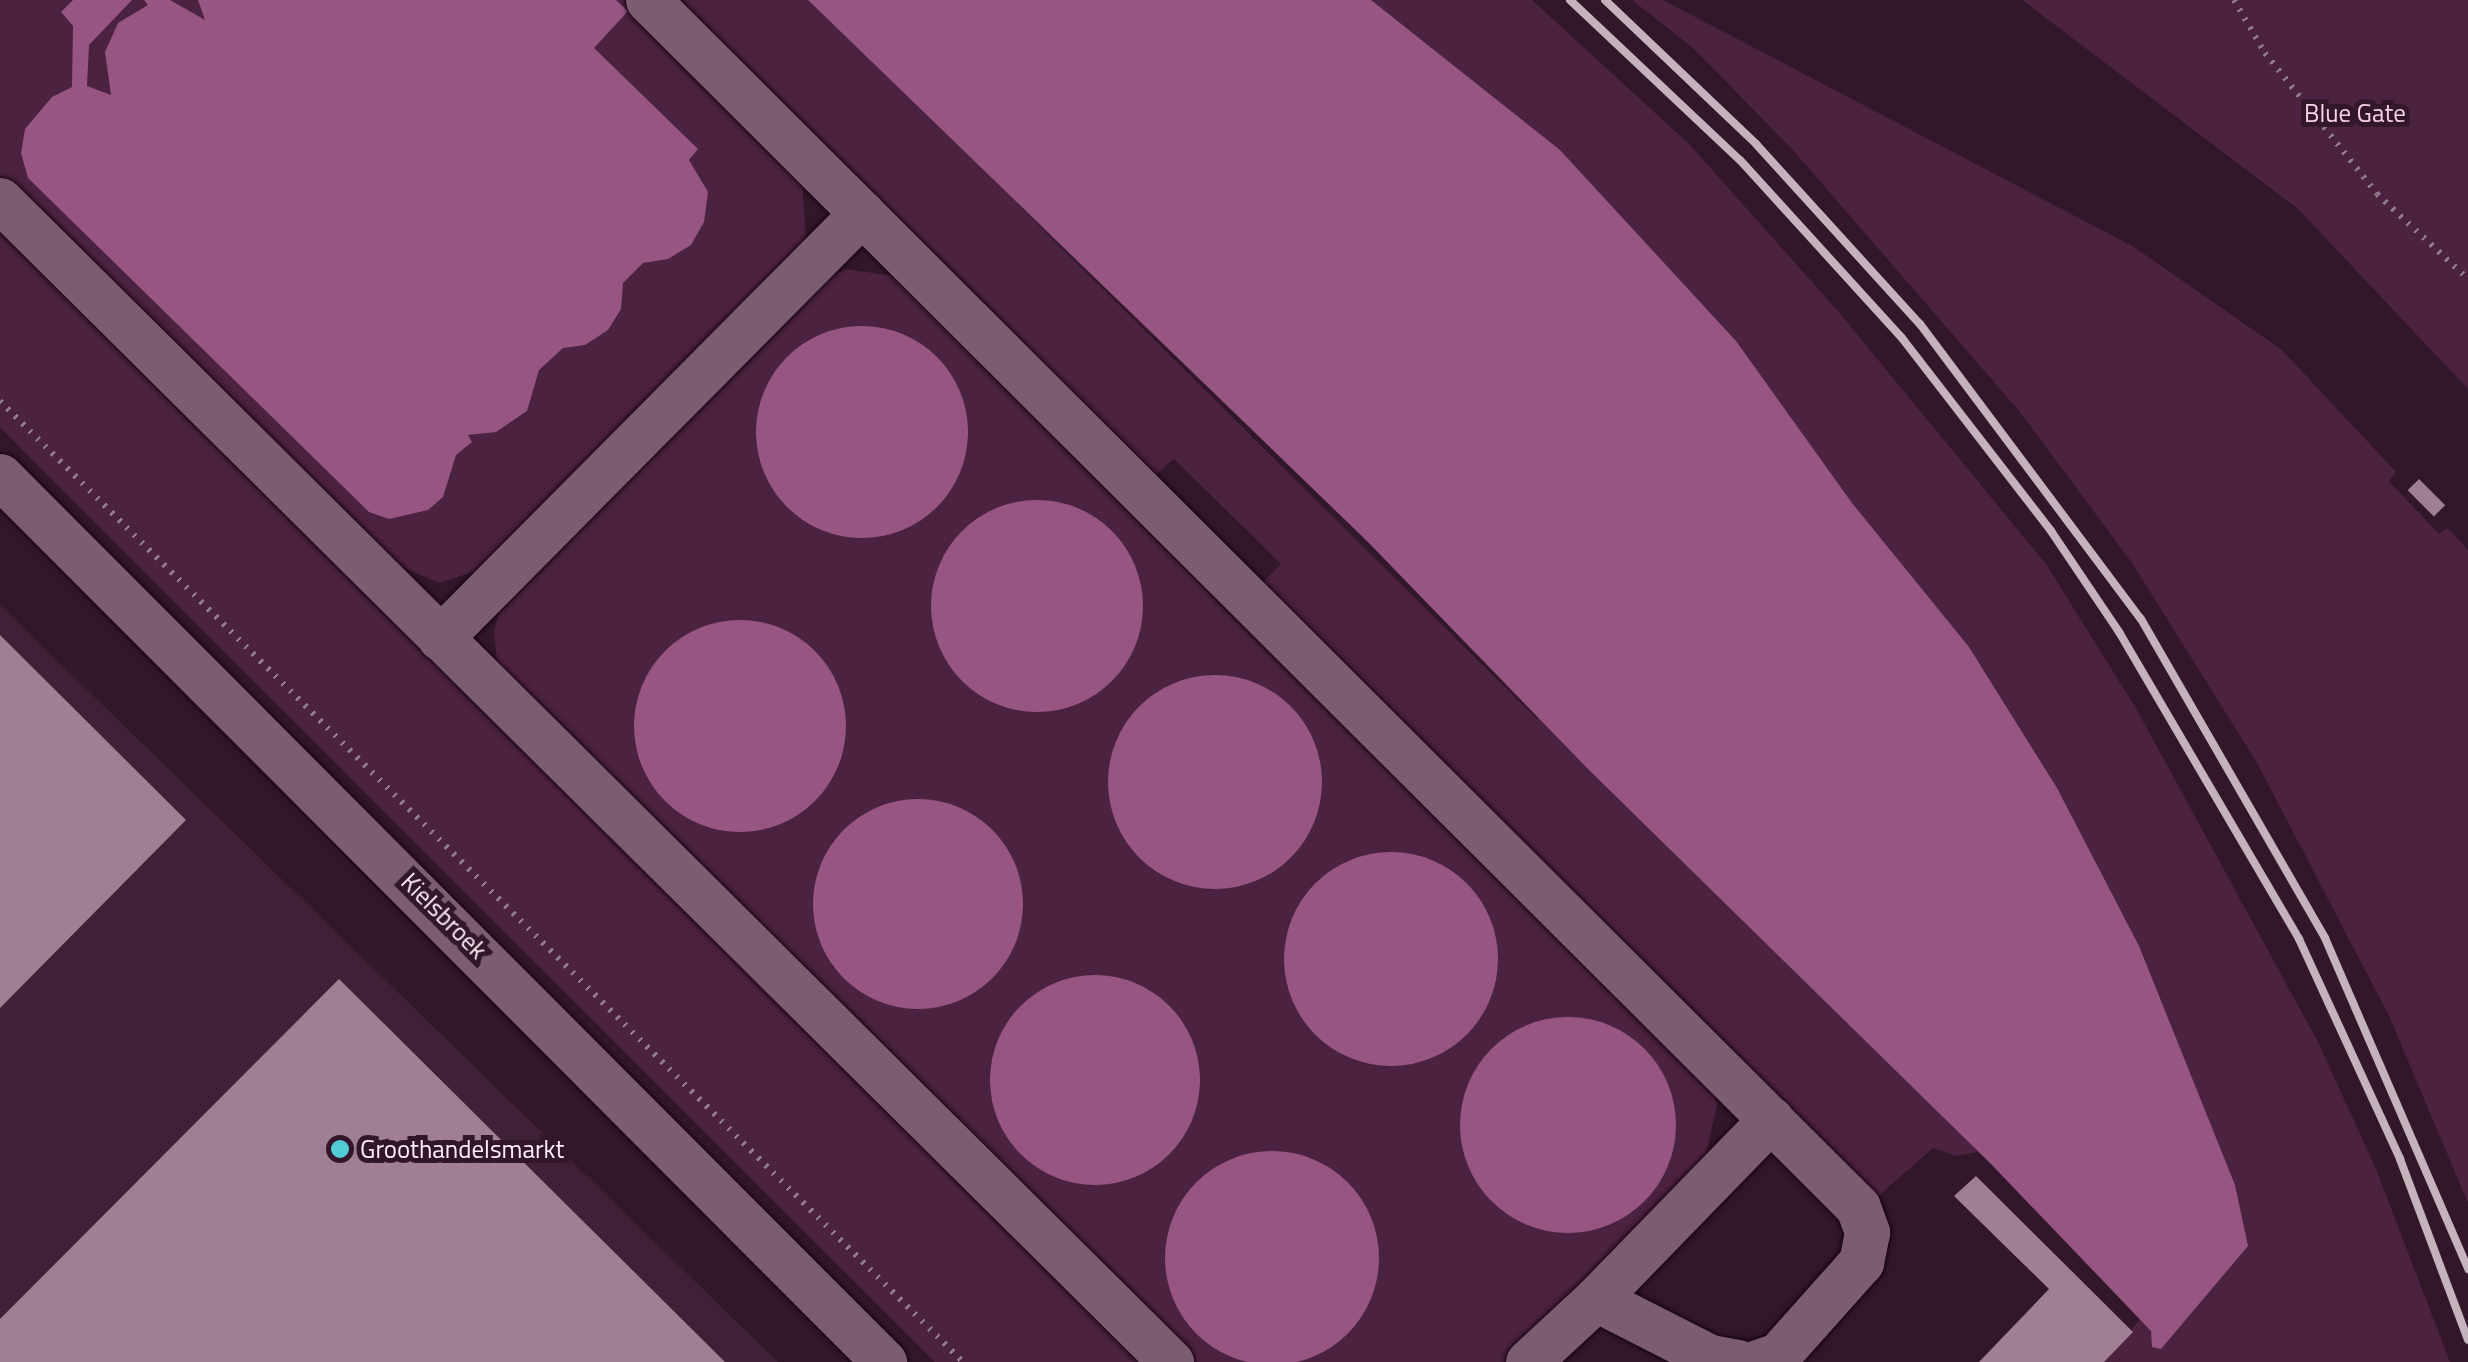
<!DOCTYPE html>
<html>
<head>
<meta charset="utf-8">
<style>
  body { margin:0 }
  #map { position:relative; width:2468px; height:1362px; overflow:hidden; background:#311729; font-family:"Titillium Web",sans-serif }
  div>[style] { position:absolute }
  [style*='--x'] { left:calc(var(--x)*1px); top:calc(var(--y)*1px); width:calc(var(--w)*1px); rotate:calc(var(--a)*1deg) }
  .built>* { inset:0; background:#3f2036 }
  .green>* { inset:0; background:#4b223f; transform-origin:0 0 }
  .water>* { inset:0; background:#975682 }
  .round { border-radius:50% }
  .building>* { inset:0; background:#a07f94; transform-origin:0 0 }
  .path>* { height:6px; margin-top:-3px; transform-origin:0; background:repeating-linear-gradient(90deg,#907b89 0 2.5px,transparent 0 10.5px) }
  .roads { filter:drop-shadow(0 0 2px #170311) drop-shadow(0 0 2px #170311) }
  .minor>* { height:45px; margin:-22.5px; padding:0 22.5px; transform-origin:22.5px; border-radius:22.5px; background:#7b5c70 }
  .rail>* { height:8px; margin:-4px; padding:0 4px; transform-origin:4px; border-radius:4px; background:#c4b2bd }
  .dots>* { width:28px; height:28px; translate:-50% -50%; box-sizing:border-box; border:5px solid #311729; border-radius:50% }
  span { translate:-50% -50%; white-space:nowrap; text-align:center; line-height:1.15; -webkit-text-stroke:10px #311729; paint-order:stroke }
  .park-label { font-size:25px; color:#f6d0e8 }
  .street-label { font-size:25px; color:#fdeef7 }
  .poi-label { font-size:25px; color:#fdeef7 }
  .left { translate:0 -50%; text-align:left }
</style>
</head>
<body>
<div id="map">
  <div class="built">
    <i style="clip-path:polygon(0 605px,778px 1362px,0 1362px)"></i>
  </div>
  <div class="green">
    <i style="clip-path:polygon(0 0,630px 0,802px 182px,806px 236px,790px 266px,488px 567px,439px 583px,387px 560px,0 179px)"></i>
    <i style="clip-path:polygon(evenodd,678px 0,912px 0,1978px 1152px,1956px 1156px,1933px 1148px,1876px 1198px,1262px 583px,1281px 564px,1174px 459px,1154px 476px,678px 0,1004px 191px,1368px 542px,1539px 719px,1537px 719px,1004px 191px)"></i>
    <i style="clip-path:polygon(1289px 0,1532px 0,1689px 144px,1837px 310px,2046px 564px,2137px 710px,2318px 1042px,2376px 1169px,2450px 1362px,2104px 1362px,2211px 1235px)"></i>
    <i style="clip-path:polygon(1632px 0,1663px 0,2134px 247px,2282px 350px,2396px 472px,2389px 481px,2439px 534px,2448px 528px,2468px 550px,2468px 1203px,2389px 1016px,2257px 763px,2132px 563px,2020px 412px,1792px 149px,1693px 48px)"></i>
    <i style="clip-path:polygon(2022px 0,2468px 0,2468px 389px,2298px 209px)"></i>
    <i style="left:0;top:224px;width:1614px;height:144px;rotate:45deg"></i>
    <i style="clip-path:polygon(845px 269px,895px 276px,1709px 1077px,1717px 1105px,1703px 1168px,1510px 1362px,1187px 1362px,497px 662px,494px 631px,503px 600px,817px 285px)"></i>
  </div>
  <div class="water">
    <i style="clip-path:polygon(73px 0,132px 0,89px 45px,87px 86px,111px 95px,105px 52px,118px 23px,148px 5px,144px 0,170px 0,205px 20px,198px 0,616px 0,628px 11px,594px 48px,698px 149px,689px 160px,708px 192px,704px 222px,691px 245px,668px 259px,643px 263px,623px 283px,621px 309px,608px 330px,585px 345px,563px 348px,539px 370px,527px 411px,496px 432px,468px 435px,472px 442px,456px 455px,443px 497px,428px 510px,389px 519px,369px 512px,28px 178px,21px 153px,25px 129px,52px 97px,72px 87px,73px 26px,61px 12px)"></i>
    <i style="clip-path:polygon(808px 0,1371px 0,1560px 150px,1736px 341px,1852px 503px,1969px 647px,2057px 788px,2139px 946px,2235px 1185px,2248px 1246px,2161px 1349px,2152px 1347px,2151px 1331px,1991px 1164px,1587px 768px,1368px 542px)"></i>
    <i class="round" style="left:756px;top:326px;width:212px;height:212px"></i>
    <i class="round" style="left:931px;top:500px;width:212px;height:212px"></i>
    <i class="round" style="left:634px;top:620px;width:212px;height:212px"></i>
    <i class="round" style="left:1108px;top:675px;width:214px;height:214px"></i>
    <i class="round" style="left:813px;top:799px;width:210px;height:210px"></i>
    <i class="round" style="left:1284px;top:852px;width:214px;height:214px"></i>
    <i class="round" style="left:990px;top:975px;width:210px;height:210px"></i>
    <i class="round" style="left:1460px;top:1017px;width:216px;height:216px"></i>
    <i class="round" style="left:1165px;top:1151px;width:214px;height:214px"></i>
  </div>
  <div class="building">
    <i style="left:2419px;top:479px;width:37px;height:16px;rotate:45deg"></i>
    <i style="clip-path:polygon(0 635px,186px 820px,0 1008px)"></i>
    <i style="clip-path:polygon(339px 979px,725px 1362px,0 1362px,0 1319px)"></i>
    <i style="clip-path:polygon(1976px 1176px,2133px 1332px,2104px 1362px,1979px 1362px,2049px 1289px,1954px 1196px)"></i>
  </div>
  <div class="path">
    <i style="--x:2234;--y:0;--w:61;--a:59.7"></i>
    <i style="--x:2265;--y:53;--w:180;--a:51.5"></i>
    <i style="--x:2377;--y:194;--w:125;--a:43"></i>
    <i style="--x:0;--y:401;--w:1360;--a:44.94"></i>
  </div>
  <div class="roads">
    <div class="minor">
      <i style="--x:648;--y:0;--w:1709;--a:44.93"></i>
      <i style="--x:1858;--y:1207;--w:27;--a:70"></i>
      <i style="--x:1867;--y:1232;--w:31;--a:101"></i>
      <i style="--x:1861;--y:1262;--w:125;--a:131.7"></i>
      <i style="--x:1778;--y:1355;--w:21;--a:161"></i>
      <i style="--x:0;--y:200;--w:1650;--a:44.78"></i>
      <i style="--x:0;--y:476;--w:1252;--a:45.06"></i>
      <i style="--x:440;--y:638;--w:599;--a:-45.2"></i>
      <i style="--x:1596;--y:1299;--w:251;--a:-45.8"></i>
      <i style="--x:1528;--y:1362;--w:93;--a:-42.8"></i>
      <i style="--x:1596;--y:1299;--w:128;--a:27"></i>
      <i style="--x:1710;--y:1357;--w:29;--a:10"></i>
    </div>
  </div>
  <div class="rail">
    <i style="--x:1570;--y:0;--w:233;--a:43.3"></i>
    <i style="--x:1740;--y:160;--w:241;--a:47.7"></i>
    <i style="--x:1902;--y:338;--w:244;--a:52.3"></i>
    <i style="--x:2051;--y:531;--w:122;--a:56"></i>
    <i style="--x:2119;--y:632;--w:356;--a:59.6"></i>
    <i style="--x:2299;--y:939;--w:242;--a:65.3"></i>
    <i style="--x:2400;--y:1159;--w:193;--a:69.4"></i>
    <i style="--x:1605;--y:0;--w:209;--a:43.6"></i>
    <i style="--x:1756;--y:144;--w:244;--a:47.7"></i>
    <i style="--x:1920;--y:324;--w:369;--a:53.2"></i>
    <i style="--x:2141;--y:619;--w:368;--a:60"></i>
    <i style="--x:2325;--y:938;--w:361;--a:66.6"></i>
  </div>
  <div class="dots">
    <i style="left:340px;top:1149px;background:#51ccd4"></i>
  </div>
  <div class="park-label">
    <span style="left:2355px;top:113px">Blue Gate</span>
  </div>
  <div class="street-label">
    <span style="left:444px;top:916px;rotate:45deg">Kielsbroek</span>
  </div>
  <div class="poi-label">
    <span class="left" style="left:360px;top:1149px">Groothandelsmarkt</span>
  </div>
</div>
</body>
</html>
